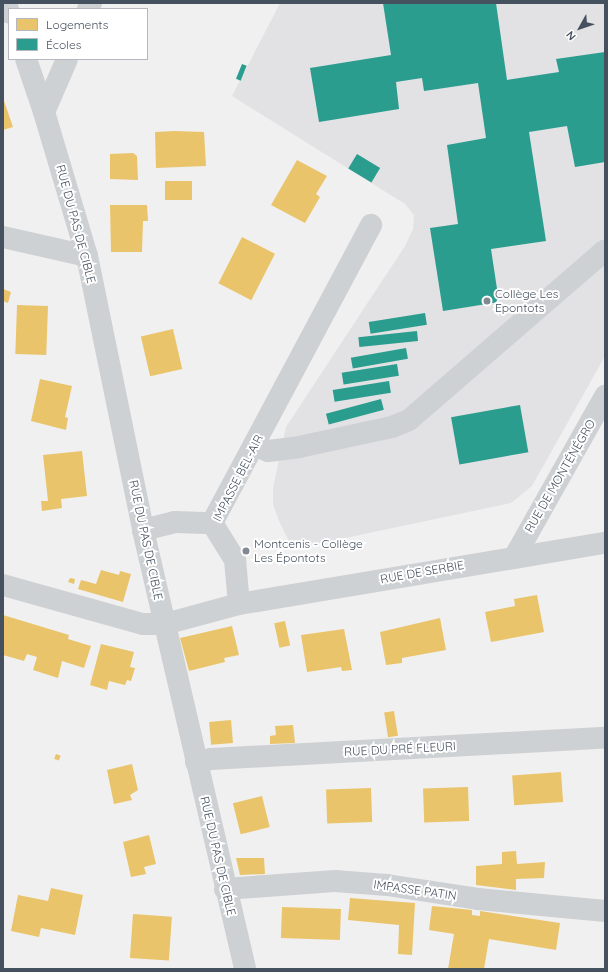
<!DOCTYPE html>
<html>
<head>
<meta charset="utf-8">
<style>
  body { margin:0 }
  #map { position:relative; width:608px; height:972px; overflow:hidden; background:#f1f0f0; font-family:Quicksand,sans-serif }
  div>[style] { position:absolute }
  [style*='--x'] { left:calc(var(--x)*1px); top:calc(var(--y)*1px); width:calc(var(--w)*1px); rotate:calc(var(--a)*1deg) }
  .education>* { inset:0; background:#e2e1e3 }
  .homes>* { inset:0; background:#e9c46a; transform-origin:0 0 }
  .schools>* { inset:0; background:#2a9d8f; transform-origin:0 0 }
  .minor>* { height:22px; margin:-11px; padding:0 11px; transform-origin:11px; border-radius:11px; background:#ced1d4 }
  .dots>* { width:11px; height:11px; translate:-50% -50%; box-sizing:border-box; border:2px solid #fff; border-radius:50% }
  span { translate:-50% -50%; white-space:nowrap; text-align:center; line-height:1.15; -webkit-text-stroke:4px #fff; paint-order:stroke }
  .street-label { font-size:12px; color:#45515f }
  .poi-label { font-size:12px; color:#45515f }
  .left { translate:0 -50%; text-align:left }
  .frame { position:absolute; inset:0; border:4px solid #45515f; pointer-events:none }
  .legend { position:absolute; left:8px; top:8px; width:140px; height:52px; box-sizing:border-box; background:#fff; border:1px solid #b5b9bf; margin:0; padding:5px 7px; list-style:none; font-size:12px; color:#45515f }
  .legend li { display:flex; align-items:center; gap:8px; height:20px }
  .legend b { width:20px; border:1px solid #b5b9bf }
  .north { position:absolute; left:560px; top:8px; width:40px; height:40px; -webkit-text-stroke:3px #fff; paint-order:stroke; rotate:230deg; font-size:11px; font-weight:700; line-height:16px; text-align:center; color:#45515f }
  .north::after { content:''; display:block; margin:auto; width:14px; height:18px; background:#45515f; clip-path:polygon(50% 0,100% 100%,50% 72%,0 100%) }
</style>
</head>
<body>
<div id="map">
  <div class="education">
    <i style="clip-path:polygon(280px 3px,605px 3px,605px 356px,532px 486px,511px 503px,293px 549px,279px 521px,273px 504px,273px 488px,286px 427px,405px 246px,413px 229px,414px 215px,405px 204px,232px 96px)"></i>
  </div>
  <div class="homes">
    <i style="clip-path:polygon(3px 98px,13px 127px,3px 130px)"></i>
    <i style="clip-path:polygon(175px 131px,204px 132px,206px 166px,156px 168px,155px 132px)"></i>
    <i style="clip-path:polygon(133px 153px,137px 156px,138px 180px,110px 179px,110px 154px)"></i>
    <i style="clip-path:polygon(297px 160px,327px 176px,316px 194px,320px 197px,305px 223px,271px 205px)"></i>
    <i style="left:165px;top:181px;width:27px;height:19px"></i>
    <i style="clip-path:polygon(110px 205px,147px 205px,148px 221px,143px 221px,142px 252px,111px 252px)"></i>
    <i style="left:242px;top:237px;width:37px;height:52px;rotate:27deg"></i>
    <i style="clip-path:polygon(3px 289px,11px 292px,8px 303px,3px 301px)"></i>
    <i style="left:17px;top:305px;width:31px;height:49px;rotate:2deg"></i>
    <i style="left:173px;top:329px;width:41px;height:33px;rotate:77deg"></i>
    <i style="clip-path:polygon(40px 379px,72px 386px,65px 417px,68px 418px,66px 430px,31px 421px)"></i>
    <i style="clip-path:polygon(82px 451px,87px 496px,61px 499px,62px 508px,42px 511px,41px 501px,48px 501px,43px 455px)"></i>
    <i style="clip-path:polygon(101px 570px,119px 575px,120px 571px,131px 574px,123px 602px,78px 589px,81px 580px,96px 584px)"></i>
    <i style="clip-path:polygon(70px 578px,75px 579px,74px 584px,68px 582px)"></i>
    <i style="clip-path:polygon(537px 595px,544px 632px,491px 642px,485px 612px,515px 606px,514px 599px)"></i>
    <i style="clip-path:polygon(3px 615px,69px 635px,68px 639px,91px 646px,84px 668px,62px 661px,58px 678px,33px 670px,37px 657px,27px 654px,24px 661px,3px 655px)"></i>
    <i style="clip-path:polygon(440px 618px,446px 650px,402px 658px,402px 663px,386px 665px,380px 632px)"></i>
    <i style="left:285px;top:621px;width:25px;height:11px;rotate:78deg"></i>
    <i style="clip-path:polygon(232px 626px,239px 655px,224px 658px,225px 662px,189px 671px,180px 638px)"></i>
    <i style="clip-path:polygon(344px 629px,352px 670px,342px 671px,341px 667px,307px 672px,301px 635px)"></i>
    <i style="clip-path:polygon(101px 644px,134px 652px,130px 667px,135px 668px,131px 681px,127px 680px,125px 685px,109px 681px,107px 690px,90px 685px)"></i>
    <i style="left:394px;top:711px;width:25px;height:10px;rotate:81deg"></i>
    <i style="left:231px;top:720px;width:23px;height:22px;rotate:85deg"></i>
    <i style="clip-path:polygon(293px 725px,295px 743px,270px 744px,270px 736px,276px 735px,275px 726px)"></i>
    <i style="left:56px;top:754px;width:5px;height:5px;rotate:22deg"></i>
    <i style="clip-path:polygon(132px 764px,138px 790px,130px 795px,132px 800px,114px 804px,107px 770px)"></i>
    <i style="left:561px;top:772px;width:30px;height:49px;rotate:86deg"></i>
    <i style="left:468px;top:787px;width:34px;height:45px;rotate:88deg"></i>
    <i style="left:371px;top:788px;width:34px;height:45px;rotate:88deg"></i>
    <i style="left:262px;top:796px;width:32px;height:30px;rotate:76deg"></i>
    <i style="clip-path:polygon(149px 835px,156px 864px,144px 867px,146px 874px,131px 877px,123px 842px)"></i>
    <i style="clip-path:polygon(516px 851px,517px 864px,545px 862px,544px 878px,516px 879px,516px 890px,476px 885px,476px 866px,502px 864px,502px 852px)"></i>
    <i style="clip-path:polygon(236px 858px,264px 858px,265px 874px,240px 875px)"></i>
    <i style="clip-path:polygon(51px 888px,83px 895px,75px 935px,41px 928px,39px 937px,11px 931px,18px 895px,48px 901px)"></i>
    <i style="clip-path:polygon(350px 898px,415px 903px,412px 955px,398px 954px,399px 925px,348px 920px)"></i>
    <i style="clip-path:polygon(432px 906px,472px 910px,472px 915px,480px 916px,480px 911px,560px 923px,556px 950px,489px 939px,484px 969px,448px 969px,454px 934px,429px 930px)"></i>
    <i style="left:282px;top:907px;width:59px;height:31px;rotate:2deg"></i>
    <i style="left:133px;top:914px;width:39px;height:44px;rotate:4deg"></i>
  </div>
  <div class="schools">
    <i style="clip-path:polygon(383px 3px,496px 3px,507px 80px,559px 72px,556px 59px,605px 52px,605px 162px,575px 167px,567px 126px,529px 132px,546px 241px,491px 249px,499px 302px,443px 311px,430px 228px,458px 224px,447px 145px,486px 138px,478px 83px,424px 91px,422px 78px,396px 82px,399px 109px,319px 122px,310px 68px,391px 55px)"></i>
    <i style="left:242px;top:64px;width:5px;height:16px;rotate:22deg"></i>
    <i style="left:357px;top:154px;width:27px;height:17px;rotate:31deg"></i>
    <i style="left:425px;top:313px;width:12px;height:57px;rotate:81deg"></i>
    <i style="left:417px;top:331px;width:10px;height:59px;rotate:84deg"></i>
    <i style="left:406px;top:348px;width:11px;height:56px;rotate:80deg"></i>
    <i style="left:397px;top:364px;width:12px;height:56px;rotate:81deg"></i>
    <i style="left:389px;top:381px;width:12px;height:57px;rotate:81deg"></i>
    <i style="left:381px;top:399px;width:11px;height:57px;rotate:75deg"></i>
    <i style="left:520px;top:405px;width:48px;height:70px;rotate:80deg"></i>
  </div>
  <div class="minor">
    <i style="--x:6;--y:3;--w:10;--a:73"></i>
    <i style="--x:88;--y:9;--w:7;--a:-63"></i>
    <i style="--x:26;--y:59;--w:56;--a:71.2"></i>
    <i style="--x:44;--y:112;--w:150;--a:73.4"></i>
    <i style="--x:87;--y:256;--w:280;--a:78.4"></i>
    <i style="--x:143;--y:530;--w:451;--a:76.9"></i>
    <i style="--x:44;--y:112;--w:58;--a:-66.5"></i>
    <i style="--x:3;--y:237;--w:86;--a:12.7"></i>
    <i style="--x:254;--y:445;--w:15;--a:23"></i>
    <i style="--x:268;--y:451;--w:31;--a:-7"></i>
    <i style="--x:299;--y:447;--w:95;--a:-12.1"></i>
    <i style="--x:392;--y:427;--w:18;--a:-22"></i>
    <i style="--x:409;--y:420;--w:259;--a:-40.9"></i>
    <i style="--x:212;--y:523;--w:338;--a:-61.9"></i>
    <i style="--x:212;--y:523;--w:44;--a:58.1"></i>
    <i style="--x:235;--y:560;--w:44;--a:84.8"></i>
    <i style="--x:143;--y:530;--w:33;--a:-14"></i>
    <i style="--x:175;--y:522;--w:37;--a:2"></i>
    <i style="--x:515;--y:556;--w:184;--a:-60.6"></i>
    <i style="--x:3;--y:585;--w:145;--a:15.6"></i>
    <i style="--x:143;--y:624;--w:22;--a:0"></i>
    <i style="--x:165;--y:624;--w:77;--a:-15.1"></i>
    <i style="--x:239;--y:604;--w:371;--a:-9.5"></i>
    <i style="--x:196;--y:762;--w:15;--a:-11"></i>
    <i style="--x:211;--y:759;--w:395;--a:-3.1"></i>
    <i style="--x:225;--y:889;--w:110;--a:-4.2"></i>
    <i style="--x:335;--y:881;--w:52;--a:4.4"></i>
    <i style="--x:387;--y:885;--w:92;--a:8.7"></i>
    <i style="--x:478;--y:899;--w:128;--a:5.4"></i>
  </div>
  <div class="dots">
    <i style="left:487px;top:301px;background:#818992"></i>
    <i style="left:246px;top:551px;background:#818992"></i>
  </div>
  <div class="street-label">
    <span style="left:76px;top:224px;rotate:75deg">RUE DU PAS DE CIBLE</span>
    <span style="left:560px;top:476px;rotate:-60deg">RUE DE MONTÉNÉGRO</span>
    <span style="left:238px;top:478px;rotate:-63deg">IMPASSE BEL-AIR</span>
    <span style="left:146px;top:540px;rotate:78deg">RUE DU PAS DE CIBLE</span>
    <span style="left:422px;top:572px;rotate:-10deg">RUE DE SERBIE</span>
    <span style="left:400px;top:749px;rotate:-3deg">RUE DU PRÉ FLEURI</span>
    <span style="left:218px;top:856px;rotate:77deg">RUE DU PAS DE CIBLE</span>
    <span style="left:415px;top:890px;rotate:8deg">IMPASSE PATIN</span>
  </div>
  <div class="poi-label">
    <span class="left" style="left:495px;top:301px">Collège Les<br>Epontots</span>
    <span class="left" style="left:254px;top:551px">Montcenis - Collège<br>Les Épontots</span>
  </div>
  <div class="frame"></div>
  <ul class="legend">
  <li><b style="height:11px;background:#e9c46a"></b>Logements</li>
  <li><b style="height:11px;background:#2a9d8f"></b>Écoles</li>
  </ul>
  <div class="north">N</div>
</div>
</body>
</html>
